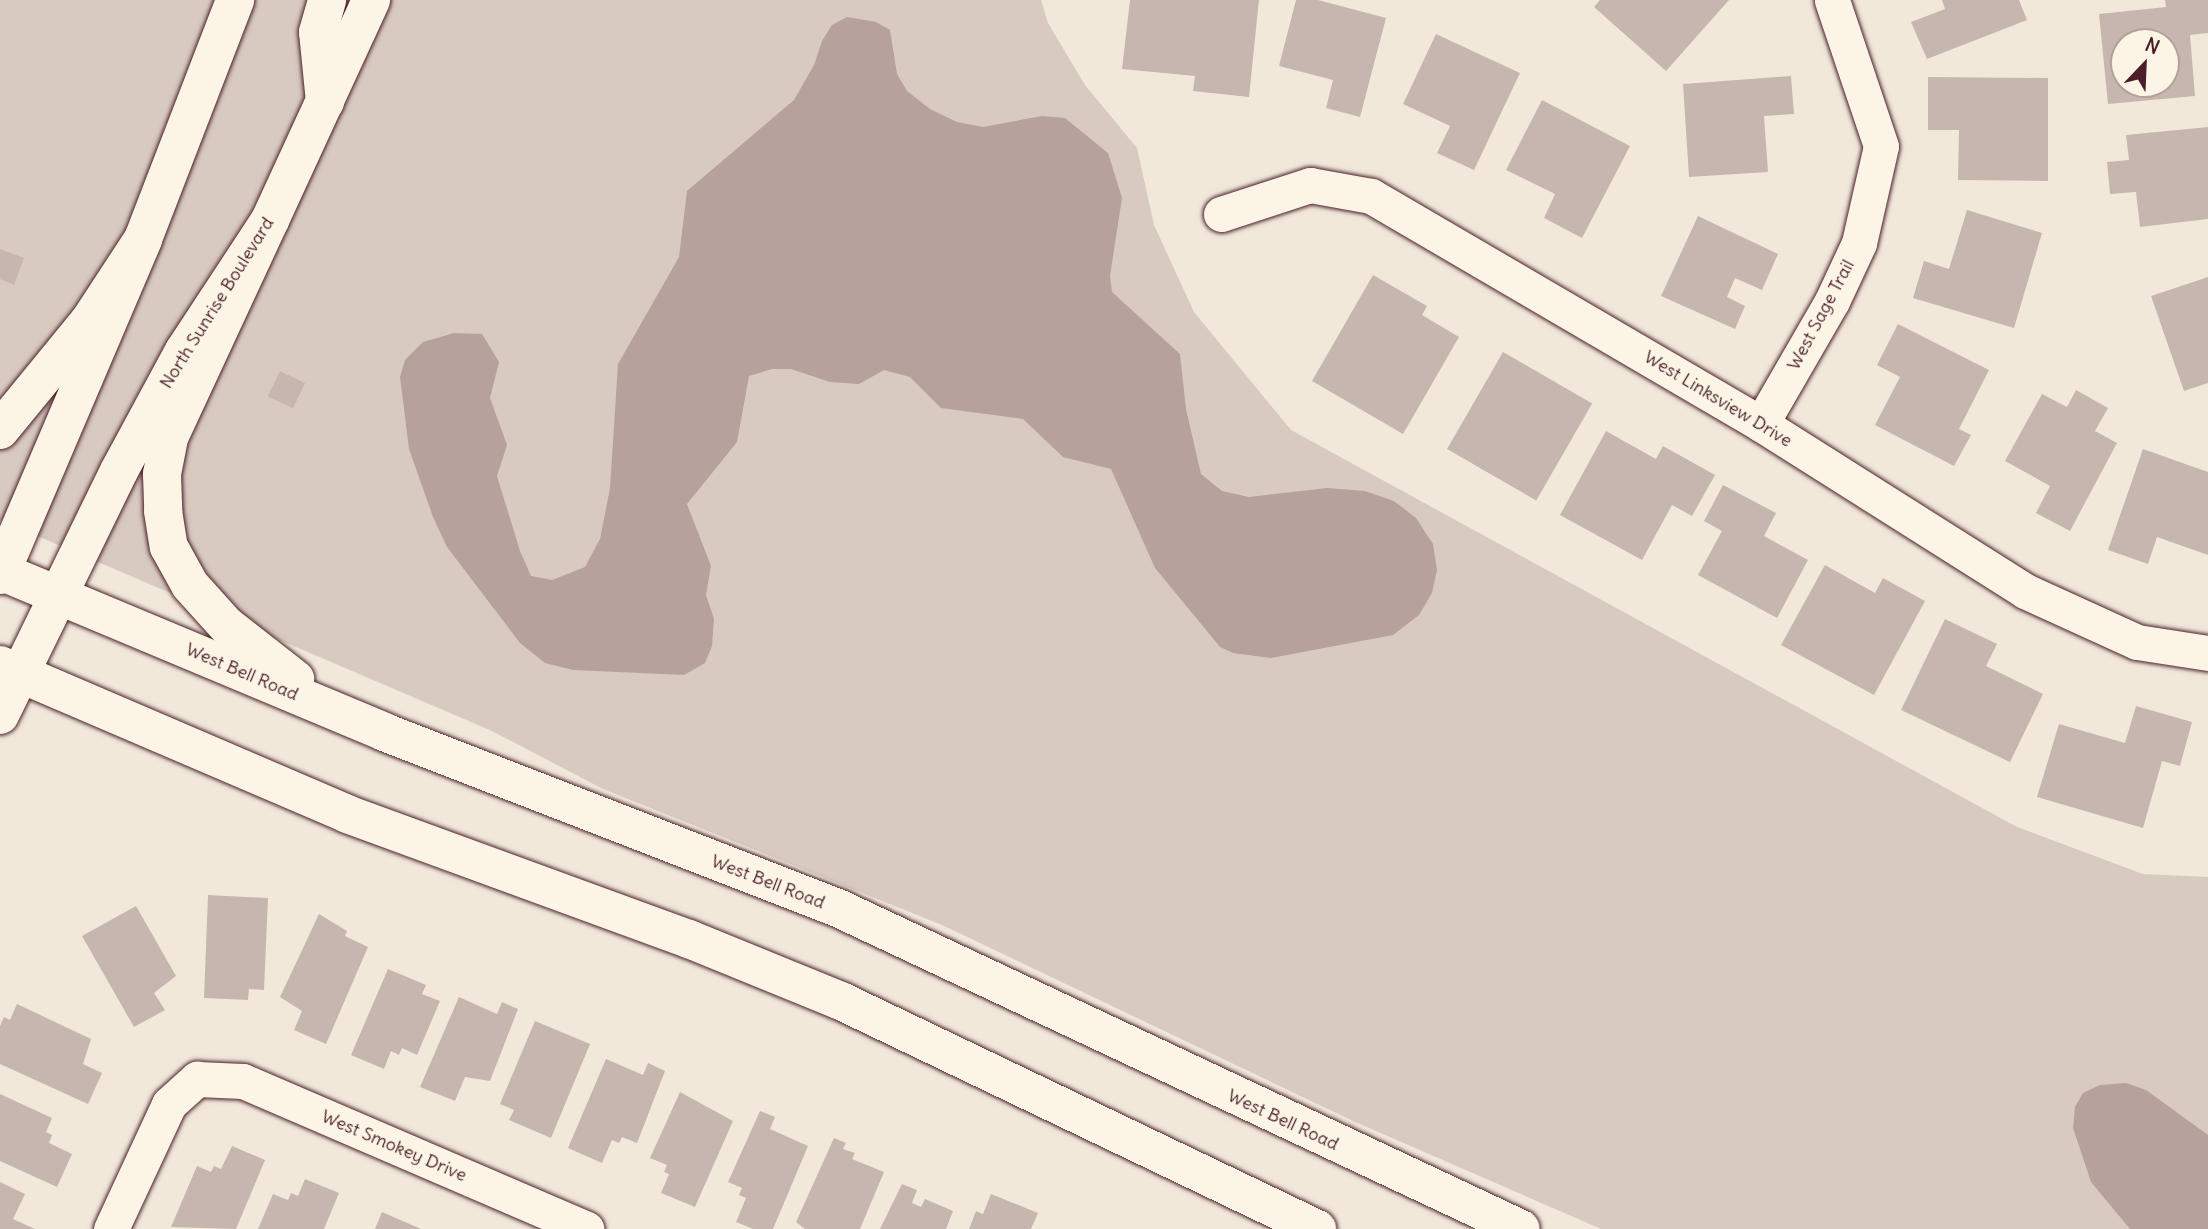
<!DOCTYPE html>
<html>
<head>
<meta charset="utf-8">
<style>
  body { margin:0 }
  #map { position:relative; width:2208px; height:1229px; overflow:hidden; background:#f1e8da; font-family:Delius,sans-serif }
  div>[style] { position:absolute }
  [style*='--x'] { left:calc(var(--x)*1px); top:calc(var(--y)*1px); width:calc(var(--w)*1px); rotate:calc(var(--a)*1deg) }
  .green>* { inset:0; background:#d8cac0 }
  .water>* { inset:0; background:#b6a19c }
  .building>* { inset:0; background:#c7b6af; transform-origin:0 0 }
  .roads { filter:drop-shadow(0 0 2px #4a1f2b) drop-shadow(0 0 2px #4a1f2b) }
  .street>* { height:35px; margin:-17.5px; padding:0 17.5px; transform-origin:17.5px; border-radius:17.5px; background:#fcf5e5 }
  .secondary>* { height:38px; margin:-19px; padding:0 19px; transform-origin:19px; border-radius:19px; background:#fcf5e5 }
  .primary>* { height:38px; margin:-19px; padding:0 19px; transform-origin:19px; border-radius:19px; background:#fcf5e5 }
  span { translate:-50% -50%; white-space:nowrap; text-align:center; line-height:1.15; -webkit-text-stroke:6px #fcf5e5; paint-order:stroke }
  .street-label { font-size:18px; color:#4a1f2b }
  .north { position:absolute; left:2110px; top:28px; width:70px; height:70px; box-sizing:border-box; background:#fcf5e5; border:2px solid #b59f9b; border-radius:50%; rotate:23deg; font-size:19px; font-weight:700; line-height:28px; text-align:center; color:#4a1f2b }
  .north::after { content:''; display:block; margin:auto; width:24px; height:32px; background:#4a1f2b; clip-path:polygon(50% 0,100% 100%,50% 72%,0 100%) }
</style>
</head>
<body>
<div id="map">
  <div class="green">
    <i style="clip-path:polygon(0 0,1041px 0,1048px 23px,1085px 85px,1137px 148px,1154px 225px,1194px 312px,1291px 430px,2017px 827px,2143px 874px,2208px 877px,2208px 1229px,1601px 1229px,1353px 1121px,942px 925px,603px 789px,492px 731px,0 520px)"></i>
  </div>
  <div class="water">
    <i style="clip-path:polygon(847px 17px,876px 22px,890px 30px,897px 74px,907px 91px,930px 109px,957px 122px,983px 127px,1042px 116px,1065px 118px,1108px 153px,1122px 198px,1110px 276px,1112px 292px,1180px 354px,1186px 409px,1201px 474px,1222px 491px,1249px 497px,1327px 488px,1365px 491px,1394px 501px,1416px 518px,1433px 544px,1437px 570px,1432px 593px,1419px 615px,1393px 635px,1271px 658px,1233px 653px,1220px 647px,1155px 568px,1111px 469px,1063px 457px,1023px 419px,941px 408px,910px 377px,884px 370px,859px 384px,830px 382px,791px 369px,772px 369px,749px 376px,737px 442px,687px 504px,711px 566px,706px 595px,714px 619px,712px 646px,705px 663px,684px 675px,573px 670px,545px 663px,520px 643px,447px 547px,433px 517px,409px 449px,400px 377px,405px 360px,423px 342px,454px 333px,482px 334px,499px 362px,490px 398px,507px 445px,497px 476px,520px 551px,531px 576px,552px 580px,585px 567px,600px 539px,610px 488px,618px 364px,679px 257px,687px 191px,794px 100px,814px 65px,822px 41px,832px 25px)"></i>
    <i style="clip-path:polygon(2126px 1083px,2146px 1090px,2208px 1135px,2208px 1229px,2130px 1229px,2091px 1182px,2073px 1128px,2075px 1107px,2083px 1093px,2100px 1085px)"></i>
  </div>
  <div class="building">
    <i style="clip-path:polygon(1130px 0,1259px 0,1249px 97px,1193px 91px,1195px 76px,1122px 69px)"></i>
    <i style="clip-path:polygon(1296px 0,1318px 0,1386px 18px,1360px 117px,1326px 108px,1333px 80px,1279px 66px)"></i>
    <i style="clip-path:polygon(1600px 0,1729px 0,1666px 71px,1594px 7px)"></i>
    <i style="clip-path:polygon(1942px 0,2019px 0,2027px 20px,1927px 59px,1911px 22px,1945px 9px)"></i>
    <i style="clip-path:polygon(evenodd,2165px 0,2208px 0,2208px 33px,2190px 35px,2195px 96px,2108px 104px,2099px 14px,2166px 7px,2165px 0,2124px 42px,2166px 42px,2166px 84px,2124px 84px,2124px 42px)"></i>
    <i style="clip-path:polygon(1436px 34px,1520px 73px,1474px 170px,1437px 153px,1450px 126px,1403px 104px)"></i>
    <i style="clip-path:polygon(1791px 76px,1794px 114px,1764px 116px,1768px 172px,1689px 177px,1683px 84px)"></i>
    <i style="clip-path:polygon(1928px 77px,2048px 78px,2048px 181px,1958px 180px,1959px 130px,1928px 130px)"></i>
    <i style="clip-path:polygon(1542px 100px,1630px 146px,1582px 238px,1544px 218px,1555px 194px,1506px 170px)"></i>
    <i style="clip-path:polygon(2208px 127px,2208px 219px,2140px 227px,2136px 192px,2110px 194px,2107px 162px,2129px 160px,2126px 135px)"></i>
    <i style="clip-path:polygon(1967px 210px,2042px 233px,2014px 328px,1913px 298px,1924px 261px,1949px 269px)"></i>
    <i style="clip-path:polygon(1698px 216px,1778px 254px,1762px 290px,1735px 278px,1727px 297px,1745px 306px,1735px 329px,1661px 296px)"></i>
    <i style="clip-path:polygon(0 249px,24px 258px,14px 285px,0 279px)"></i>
    <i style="clip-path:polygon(1373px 275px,1427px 306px,1422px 315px,1459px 337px,1403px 434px,1312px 381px)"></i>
    <i style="clip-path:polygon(2208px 277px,2208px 383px,2184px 391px,2151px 296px)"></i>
    <i style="clip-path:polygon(1898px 324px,1989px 370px,1959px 429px,1971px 435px,1954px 466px,1875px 425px,1900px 377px,1877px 365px)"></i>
    <i style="left:1503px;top:352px;width:103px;height:112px;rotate:30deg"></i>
    <i style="left:280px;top:371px;width:28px;height:28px;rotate:26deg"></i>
    <i style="clip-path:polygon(2076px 390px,2108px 408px,2095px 431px,2117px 443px,2070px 531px,2036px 513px,2050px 486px,2005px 461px,2042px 394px,2067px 407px)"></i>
    <i style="clip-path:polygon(1606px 431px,1656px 459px,1663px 446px,1715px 475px,1692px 516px,1672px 505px,1642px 560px,1560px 515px)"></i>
    <i style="clip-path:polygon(2143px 449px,2208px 472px,2208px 555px,2157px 537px,2148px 564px,2108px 550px)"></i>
    <i style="clip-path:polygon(1723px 485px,1776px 513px,1764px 536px,1808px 560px,1777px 618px,1698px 575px,1722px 531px,1704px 521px)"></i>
    <i style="clip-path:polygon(1825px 565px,1875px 593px,1883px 578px,1925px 601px,1874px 695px,1781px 645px)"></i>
    <i style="clip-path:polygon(1945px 619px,1997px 644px,1986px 666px,2043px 694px,2010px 762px,1901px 710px)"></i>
    <i style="clip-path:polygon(2136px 706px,2192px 722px,2180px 766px,2162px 761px,2143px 828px,2037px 797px,2059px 724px,2125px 743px)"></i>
    <i style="clip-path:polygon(208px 895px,268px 898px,264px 990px,249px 989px,248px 1000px,204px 998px)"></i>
    <i style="clip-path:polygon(136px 906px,176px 976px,154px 993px,165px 1010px,134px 1027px,82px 936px)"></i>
    <i style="clip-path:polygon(319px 914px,347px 931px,345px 936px,368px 947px,326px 1044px,294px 1030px,302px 1011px,280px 997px)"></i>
    <i style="clip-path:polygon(388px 969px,426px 985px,422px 994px,440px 1001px,417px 1055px,402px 1048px,399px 1055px,391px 1051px,384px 1069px,351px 1055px)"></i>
    <i style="clip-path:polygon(459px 997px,497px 1014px,502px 1002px,518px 1009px,490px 1081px,465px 1077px,455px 1101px,420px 1087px)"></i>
    <i style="clip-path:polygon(17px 1004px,91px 1039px,83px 1064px,102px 1073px,88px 1104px,0 1064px,0 1026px,4px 1017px,10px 1020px)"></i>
    <i style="clip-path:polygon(535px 1021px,590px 1044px,551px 1138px,509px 1120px,514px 1110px,500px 1104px)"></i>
    <i style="clip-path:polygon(606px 1059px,643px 1075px,648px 1063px,665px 1071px,637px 1143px,622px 1137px,619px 1143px,612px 1140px,602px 1163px,568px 1148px)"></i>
    <i style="clip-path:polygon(680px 1092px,733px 1121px,695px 1207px,661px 1193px,669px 1174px,664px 1172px,667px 1165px,650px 1158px)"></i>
    <i style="clip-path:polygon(0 1094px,52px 1118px,46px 1132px,52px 1135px,49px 1143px,72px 1154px,57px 1187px,0 1161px)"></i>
    <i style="clip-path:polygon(760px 1111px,775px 1117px,770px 1129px,808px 1146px,773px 1229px,753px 1229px,736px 1222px,746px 1198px,739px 1195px,742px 1188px,728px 1182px)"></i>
    <i style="clip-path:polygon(834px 1138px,846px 1143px,843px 1149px,855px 1153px,852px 1159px,884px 1172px,860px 1229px,805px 1229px,796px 1222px)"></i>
    <i style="clip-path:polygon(232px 1146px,265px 1160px,236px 1229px,171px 1227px,197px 1166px,211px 1172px,214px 1166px,221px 1169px)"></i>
    <i style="clip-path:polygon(305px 1179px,339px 1193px,324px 1229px,258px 1229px,273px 1194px,288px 1200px,291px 1193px,298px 1196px)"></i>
    <i style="clip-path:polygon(0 1182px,25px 1194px,13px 1219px,35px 1229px,0 1229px)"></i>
    <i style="clip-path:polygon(902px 1184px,917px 1190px,912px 1203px,921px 1207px,925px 1199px,953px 1211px,946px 1229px,880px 1229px)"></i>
    <i style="clip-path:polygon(991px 1194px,1038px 1213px,1031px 1229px,969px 1229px,976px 1211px,983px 1214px)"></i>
    <i style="clip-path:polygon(382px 1212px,421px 1229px,375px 1229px)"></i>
  </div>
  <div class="roads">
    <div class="street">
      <i style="--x:1221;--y:214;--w:94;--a:-18"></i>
      <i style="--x:1310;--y:185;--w:62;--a:10.2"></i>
      <i style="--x:1371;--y:196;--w:452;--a:30.3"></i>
      <i style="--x:1761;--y:424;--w:312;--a:32.3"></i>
      <i style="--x:2025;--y:591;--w:123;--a:24.5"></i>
      <i style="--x:2137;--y:642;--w:72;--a:8.8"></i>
      <i style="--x:1761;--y:424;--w:142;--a:-60"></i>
      <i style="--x:1832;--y:301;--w:64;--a:-65"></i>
      <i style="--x:1859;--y:243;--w:99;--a:-77.2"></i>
      <i style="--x:1881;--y:146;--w:154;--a:-108.6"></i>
      <i style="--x:111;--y:1229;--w:138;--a:-65.1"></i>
      <i style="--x:169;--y:1104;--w:38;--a:-42"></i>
      <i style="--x:197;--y:1079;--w:46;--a:2.5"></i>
      <i style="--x:243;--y:1081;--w:374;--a:23.3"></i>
    </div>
    <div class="secondary">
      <i style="--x:325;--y:102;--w:70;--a:-95.7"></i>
      <i style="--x:318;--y:32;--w:33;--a:-74"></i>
      <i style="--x:0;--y:575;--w:365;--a:-66.9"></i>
      <i style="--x:143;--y:239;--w:256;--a:-68.9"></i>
      <i style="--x:0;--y:715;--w:271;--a:-64"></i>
      <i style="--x:119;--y:471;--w:136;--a:-61.6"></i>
      <i style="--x:184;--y:351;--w:157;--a:-56.7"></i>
      <i style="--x:270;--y:220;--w:242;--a:-65.3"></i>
    </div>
    <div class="primary">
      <i style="--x:270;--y:220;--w:240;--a:114.9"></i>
      <i style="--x:169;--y:438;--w:37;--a:101"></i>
      <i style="--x:162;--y:474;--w:37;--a:88"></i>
      <i style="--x:163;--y:511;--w:36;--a:81"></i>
      <i style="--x:169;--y:547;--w:43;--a:61.1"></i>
      <i style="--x:190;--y:585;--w:54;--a:48"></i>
      <i style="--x:226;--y:625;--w:88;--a:38"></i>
      <i style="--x:0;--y:430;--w:142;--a:-50.7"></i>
      <i style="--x:90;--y:320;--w:97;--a:-56.8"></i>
      <i style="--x:0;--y:571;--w:416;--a:22.7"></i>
      <i style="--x:384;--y:732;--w:489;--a:21.2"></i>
      <i style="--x:840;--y:909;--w:752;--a:25.17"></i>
      <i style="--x:0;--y:665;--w:378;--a:23.2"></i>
      <i style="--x:347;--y:814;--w:364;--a:20.1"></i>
      <i style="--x:689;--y:939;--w:164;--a:22.2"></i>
      <i style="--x:841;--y:1001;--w:528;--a:25.59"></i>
    </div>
  </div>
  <div class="street-label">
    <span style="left:217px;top:303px;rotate:-58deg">North Sunrise Boulevard</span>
    <span style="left:1821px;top:315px;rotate:-62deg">West Sage Trail</span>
    <span style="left:1718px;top:399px;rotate:31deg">West Linksview Drive</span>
    <span style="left:242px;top:672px;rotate:23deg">West Bell Road</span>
    <span style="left:768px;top:882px;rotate:21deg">West Bell Road</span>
    <span style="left:1283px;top:1120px;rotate:25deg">West Bell Road</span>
    <span style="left:394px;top:1146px;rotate:23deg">West Smokey Drive</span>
  </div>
  <div class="north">N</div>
</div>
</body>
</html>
